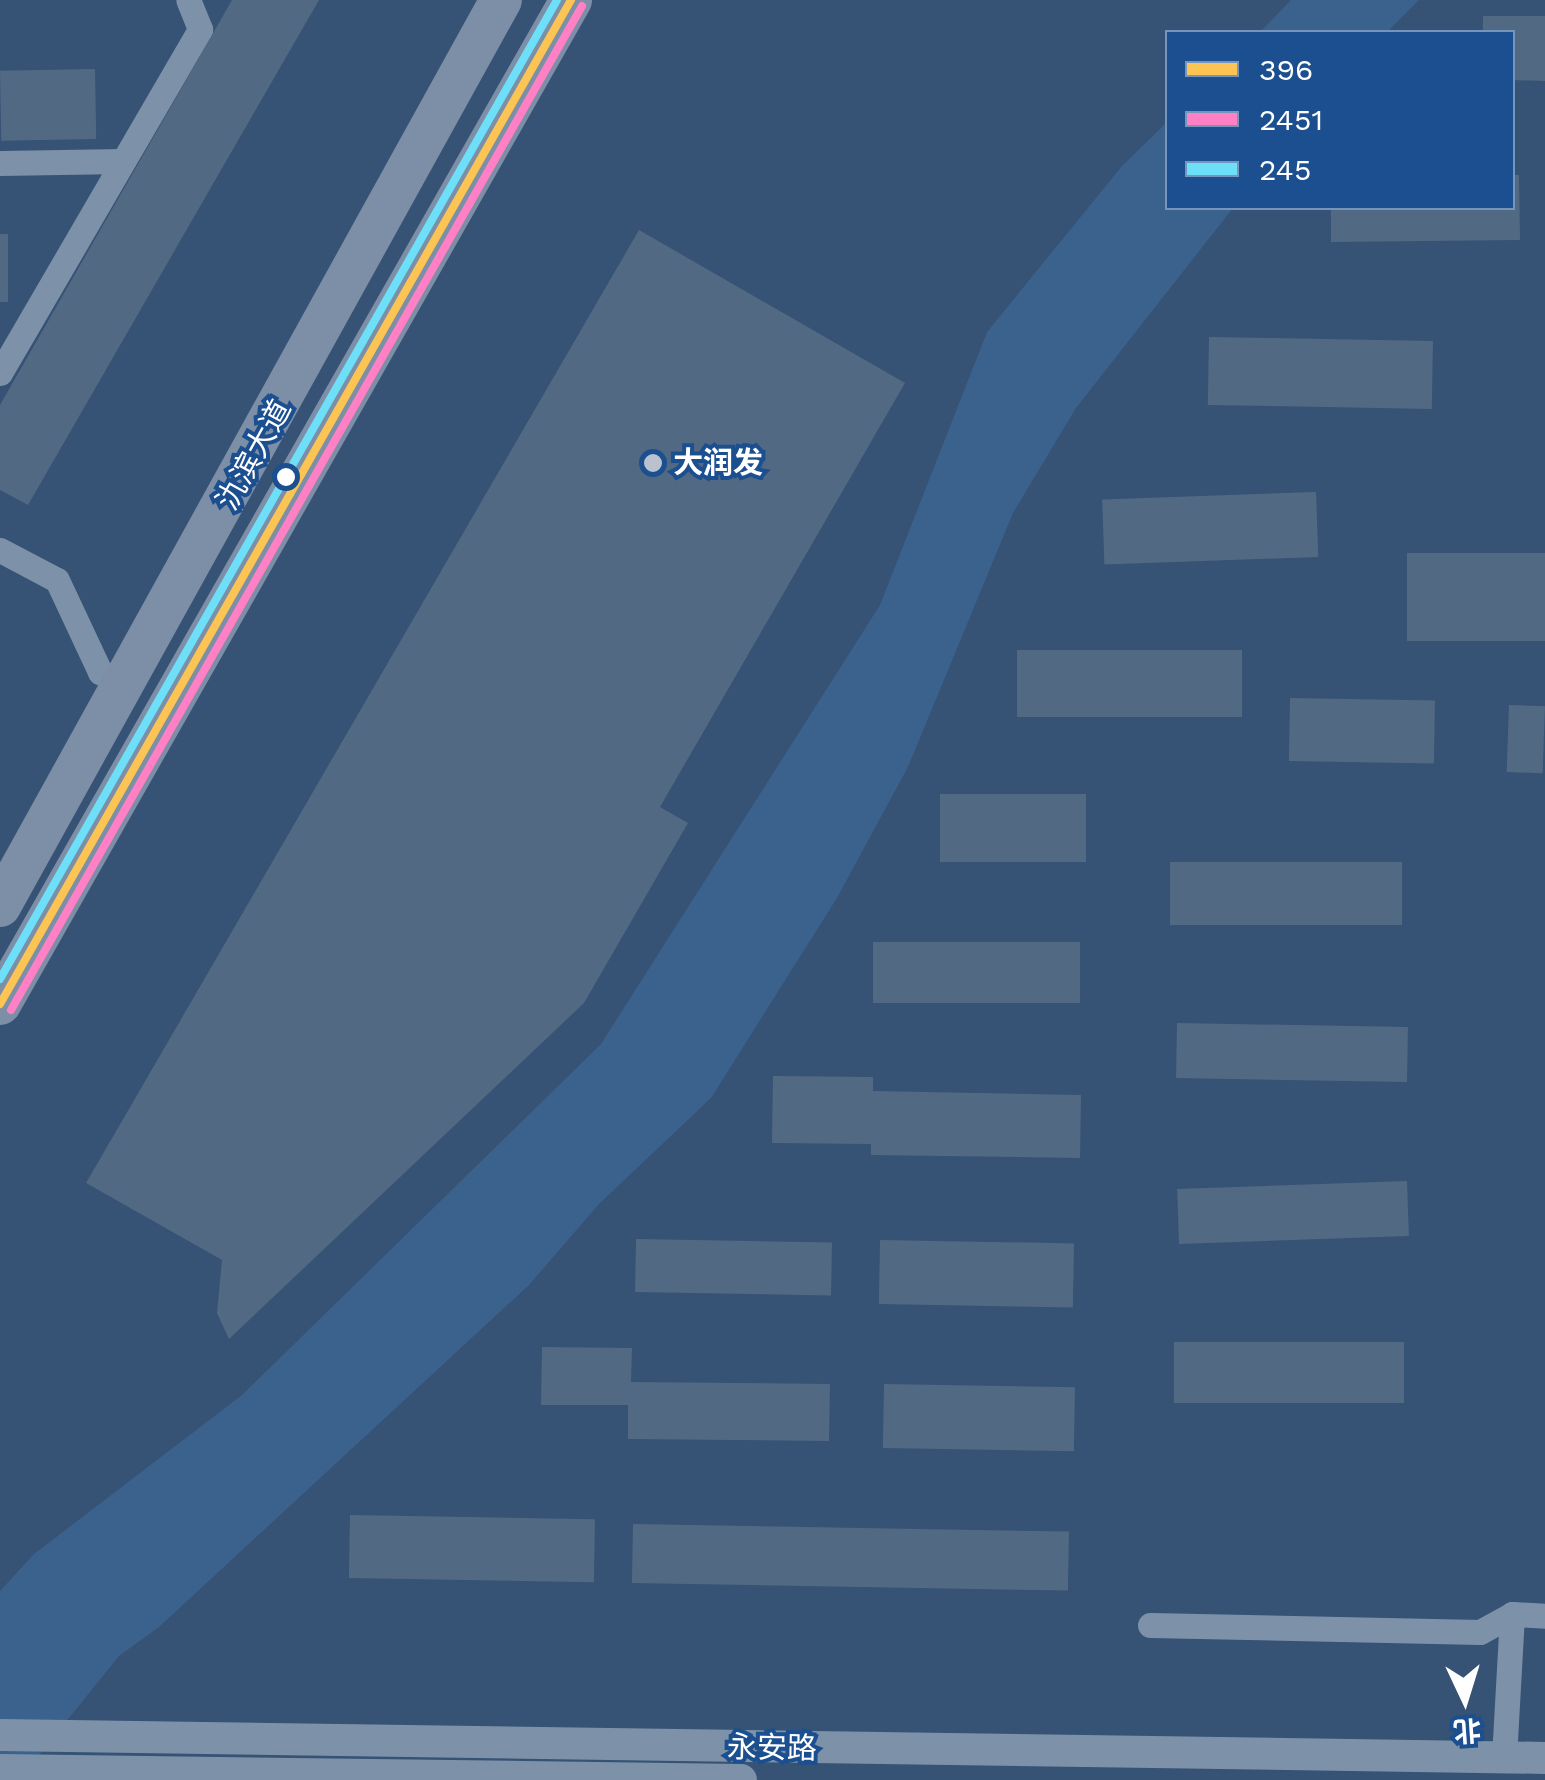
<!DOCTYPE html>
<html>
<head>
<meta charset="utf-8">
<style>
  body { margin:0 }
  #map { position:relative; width:1545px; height:1780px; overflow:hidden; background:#365274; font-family:"Work Sans","Noto Sans SC",sans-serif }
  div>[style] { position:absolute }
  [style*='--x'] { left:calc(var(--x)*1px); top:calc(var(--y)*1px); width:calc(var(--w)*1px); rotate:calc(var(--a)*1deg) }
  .water>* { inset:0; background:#3b618d }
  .building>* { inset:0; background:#526984; transform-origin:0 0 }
  .minor>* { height:25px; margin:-12.5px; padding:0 12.5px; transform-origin:12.5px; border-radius:12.5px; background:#7d92a8 }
  .tertiary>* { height:32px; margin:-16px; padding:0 16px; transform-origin:16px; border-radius:16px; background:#7d92a8 }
  .primary>* { height:42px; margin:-21px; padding:0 21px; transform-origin:21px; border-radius:21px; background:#7d8ea7 }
  .bus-1>* { height:8px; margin:-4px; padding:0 4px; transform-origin:4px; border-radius:4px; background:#fcc553 }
  .bus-2>* { height:8px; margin:-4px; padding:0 4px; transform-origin:4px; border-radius:4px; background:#ff80c5 }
  .bus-3>* { height:8px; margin:-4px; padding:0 4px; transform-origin:4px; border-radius:4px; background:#6ddff8 }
  .dots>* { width:28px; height:28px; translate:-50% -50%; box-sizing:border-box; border:5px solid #1b4f8f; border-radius:50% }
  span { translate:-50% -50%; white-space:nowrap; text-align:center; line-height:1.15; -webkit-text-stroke:8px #1b4f8f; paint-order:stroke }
  .street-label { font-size:30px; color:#fff }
  .poi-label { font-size:30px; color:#fff; font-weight:700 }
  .left { translate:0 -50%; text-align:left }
  .legend { position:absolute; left:1165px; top:30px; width:350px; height:180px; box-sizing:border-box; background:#1b4f8f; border:2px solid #7695bc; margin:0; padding:12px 18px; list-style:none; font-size:30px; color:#fff }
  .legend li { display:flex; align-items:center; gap:20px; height:50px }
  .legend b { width:50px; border:2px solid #7695bc }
  .north { position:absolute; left:1415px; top:1650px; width:100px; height:100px; -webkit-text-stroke:8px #1b4f8f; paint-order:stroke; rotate:176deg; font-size:28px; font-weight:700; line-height:40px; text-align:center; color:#fff }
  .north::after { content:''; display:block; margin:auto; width:35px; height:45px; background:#fff; clip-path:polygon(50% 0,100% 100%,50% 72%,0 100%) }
</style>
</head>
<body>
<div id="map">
  <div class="water">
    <i style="clip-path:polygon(1291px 0,1419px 0,1387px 32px,1260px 32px)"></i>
    <i style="clip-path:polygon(1167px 122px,1168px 208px,1233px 208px,1076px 408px,1013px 513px,908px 767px,837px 898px,711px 1098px,599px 1204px,529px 1285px,159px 1627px,119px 1656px,19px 1780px,0 1780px,0 1591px,34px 1554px,242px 1395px,601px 1044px,880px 605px,987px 332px,1122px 166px)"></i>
  </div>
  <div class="building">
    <i style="clip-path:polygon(232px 0,319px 0,28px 505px,0 490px,0 405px)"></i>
    <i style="clip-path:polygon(1483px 16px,1545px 16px,1545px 81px,1512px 80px,1512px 32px,1483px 32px)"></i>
    <i style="left:95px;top:69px;width:70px;height:95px;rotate:89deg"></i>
    <i style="clip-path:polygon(1512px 175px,1519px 175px,1520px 240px,1331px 242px,1331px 208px,1512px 208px)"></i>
    <i style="clip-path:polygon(639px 230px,905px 383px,660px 807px,688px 823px,584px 1003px,229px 1339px,217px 1313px,222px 1260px,86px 1183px)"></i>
    <i style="left:0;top:234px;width:8px;height:68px"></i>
    <i style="left:1209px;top:337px;width:224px;height:68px;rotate:1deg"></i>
    <i style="left:1316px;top:492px;width:65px;height:214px;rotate:88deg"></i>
    <i style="left:1407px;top:553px;width:138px;height:88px"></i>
    <i style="left:1242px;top:650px;width:67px;height:225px;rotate:90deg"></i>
    <i style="left:1290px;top:698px;width:145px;height:63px;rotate:1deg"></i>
    <i style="left:1509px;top:705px;width:36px;height:67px;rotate:2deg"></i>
    <i style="left:940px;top:794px;width:146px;height:68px"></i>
    <i style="left:1170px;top:862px;width:232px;height:63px"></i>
    <i style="left:873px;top:942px;width:207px;height:61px"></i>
    <i style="left:1177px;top:1023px;width:231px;height:55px;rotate:1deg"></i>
    <i style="clip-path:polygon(773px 1076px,873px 1077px,873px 1091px,1081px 1095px,1080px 1158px,871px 1155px,871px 1144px,772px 1143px)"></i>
    <i style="left:1407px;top:1181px;width:55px;height:230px;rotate:88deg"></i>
    <i style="left:636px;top:1239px;width:196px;height:53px;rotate:1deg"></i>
    <i style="left:880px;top:1240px;width:194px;height:64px;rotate:1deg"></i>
    <i style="left:1404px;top:1342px;width:61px;height:230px;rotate:90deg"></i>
    <i style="clip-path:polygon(542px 1347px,632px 1348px,631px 1382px,830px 1384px,829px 1441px,628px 1439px,628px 1405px,541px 1405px)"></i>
    <i style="left:884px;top:1384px;width:191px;height:64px;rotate:1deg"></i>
    <i style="left:350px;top:1515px;width:245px;height:63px;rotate:1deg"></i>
    <i style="left:633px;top:1524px;width:436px;height:59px;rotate:1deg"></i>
  </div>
  <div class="minor">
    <i style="--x:0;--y:163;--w:123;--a:-0.9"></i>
    <i style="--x:0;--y:373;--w:398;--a:-59.8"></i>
    <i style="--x:200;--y:29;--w:31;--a:-112"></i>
    <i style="--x:0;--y:550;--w:64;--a:27.8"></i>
    <i style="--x:57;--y:580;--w:102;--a:64.9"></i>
    <i style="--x:100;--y:672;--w:30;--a:26"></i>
    <i style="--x:1150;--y:1625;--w:330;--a:1.2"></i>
    <i style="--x:1480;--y:1632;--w:37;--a:-29"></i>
    <i style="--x:1512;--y:1614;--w:33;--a:3"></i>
    <i style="--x:1504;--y:1758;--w:144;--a:-86.8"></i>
  </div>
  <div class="tertiary">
    <i style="--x:0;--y:1735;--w:1545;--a:0.85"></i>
    <i style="--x:0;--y:1770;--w:741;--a:0.77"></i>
  </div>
  <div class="primary">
    <i style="--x:0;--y:906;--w:1035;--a:-61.06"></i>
    <i style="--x:0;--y:1004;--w:1155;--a:-60.37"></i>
  </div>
  <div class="bus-1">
    <i style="--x:0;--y:1004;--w:1155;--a:-60.37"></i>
  </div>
  <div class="bus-2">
    <i style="--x:11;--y:1010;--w:1155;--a:-60.37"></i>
  </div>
  <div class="bus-3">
    <i style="--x:0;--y:979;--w:1126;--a:-60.36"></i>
  </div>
  <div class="dots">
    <i style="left:653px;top:463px;background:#b9c2ce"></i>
    <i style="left:286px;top:477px;background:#fff"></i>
  </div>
  <div class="street-label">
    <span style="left:254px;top:455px;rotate:-61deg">氿滨大道</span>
    <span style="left:772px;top:1748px;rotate:1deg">永安路</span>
  </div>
  <div class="poi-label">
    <span class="left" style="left:673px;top:463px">大润发</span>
  </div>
  <ul class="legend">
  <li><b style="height:12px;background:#fcc553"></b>396</li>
  <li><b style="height:12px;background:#ff80c5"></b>2451</li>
  <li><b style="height:12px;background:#6ddff8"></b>245</li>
  </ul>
  <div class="north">北</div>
</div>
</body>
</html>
